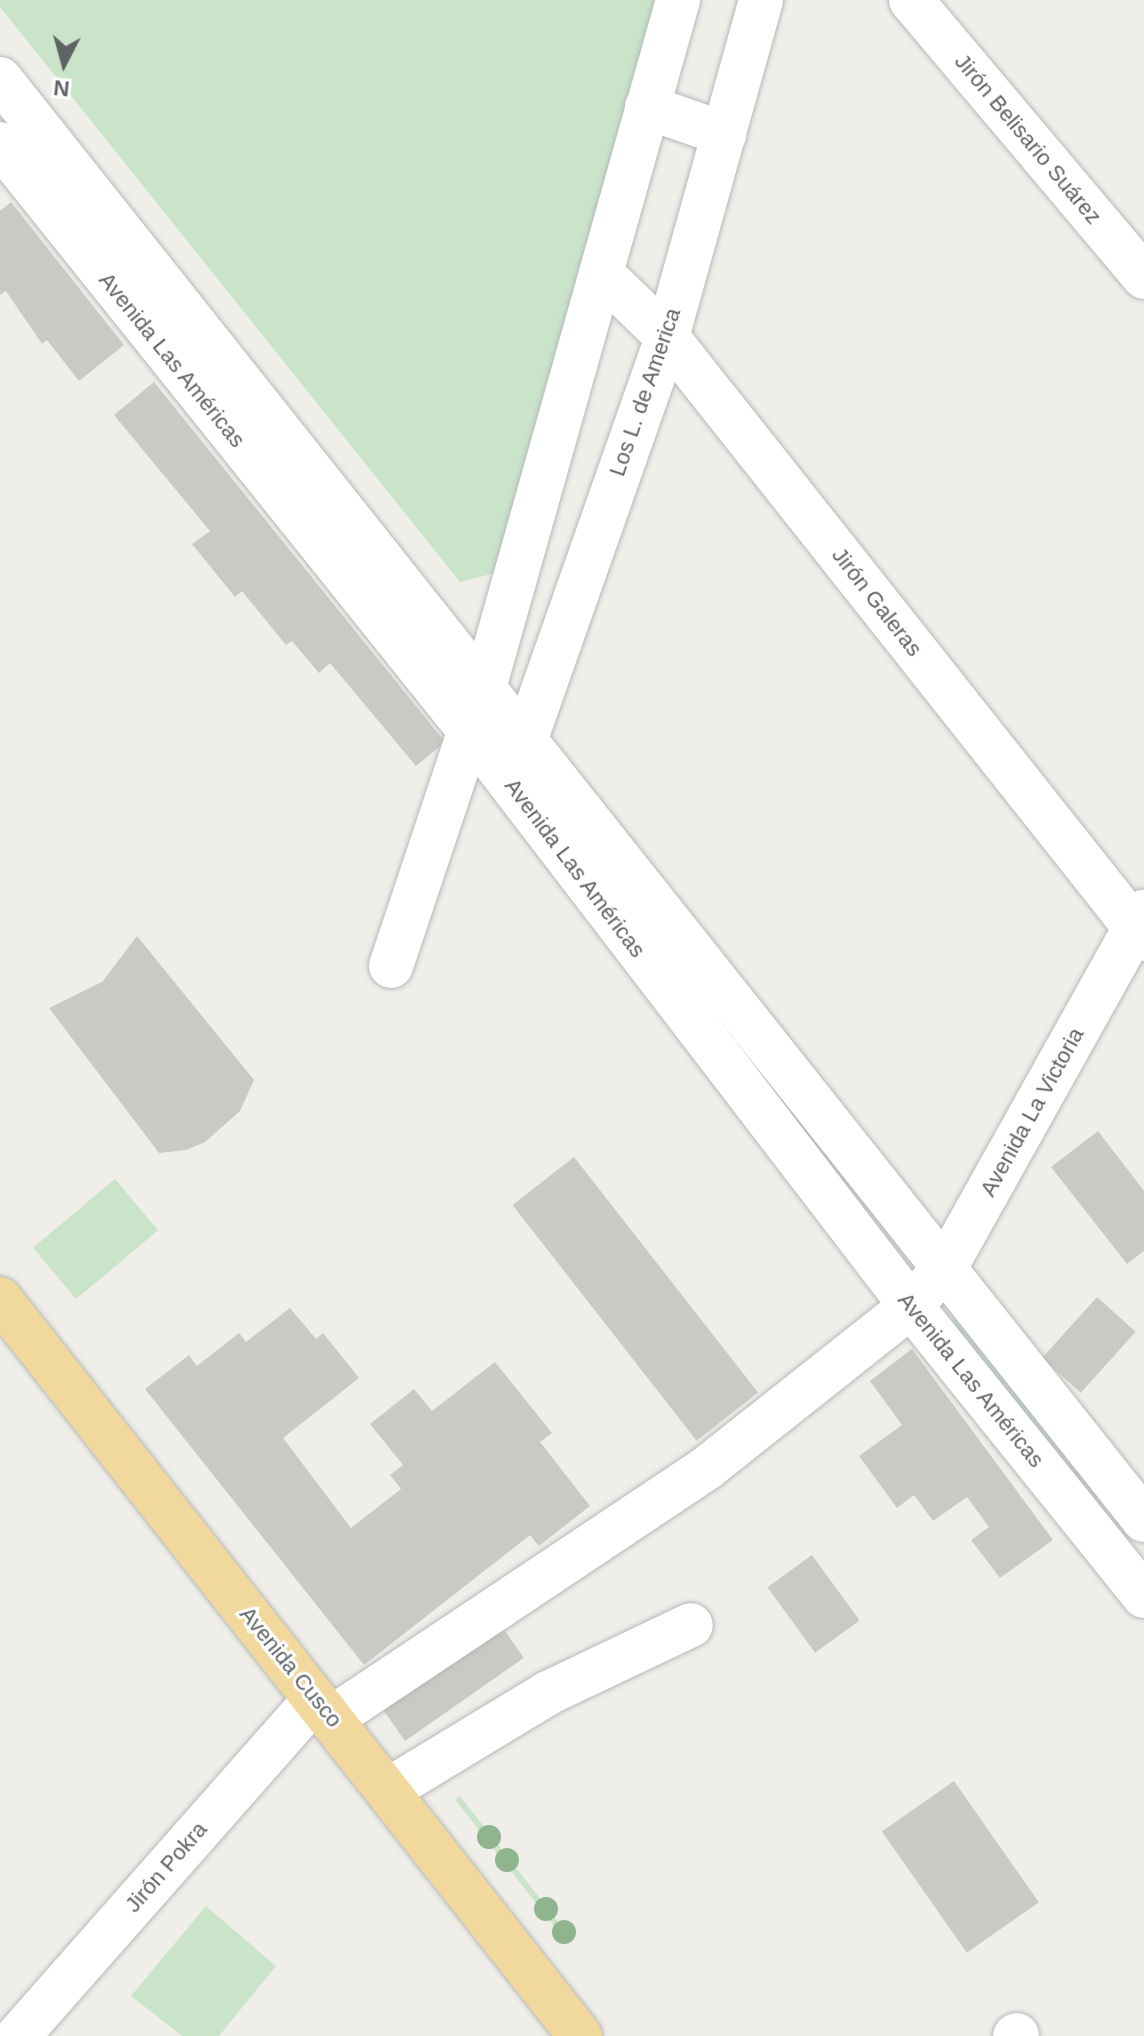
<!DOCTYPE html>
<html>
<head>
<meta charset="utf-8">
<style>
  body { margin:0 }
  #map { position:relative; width:1144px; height:2036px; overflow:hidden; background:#f0eee8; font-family:Arial,sans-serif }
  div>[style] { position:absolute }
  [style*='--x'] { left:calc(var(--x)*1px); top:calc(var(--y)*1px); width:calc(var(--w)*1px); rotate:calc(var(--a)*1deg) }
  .green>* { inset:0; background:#c9e4c8; transform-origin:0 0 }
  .building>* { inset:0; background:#cbc9c4; transform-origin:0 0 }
  .roads { filter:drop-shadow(0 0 2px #b5b8bb) drop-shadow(0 0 2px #b5b8bb) }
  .minor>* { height:44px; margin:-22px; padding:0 22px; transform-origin:22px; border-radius:22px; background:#fff }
  .highway>* { height:44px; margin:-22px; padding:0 22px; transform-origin:22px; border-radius:22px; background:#f1d99e }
  .trees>* { width:24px; height:24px; margin:-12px; border-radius:50%; background:#90b48d }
  span { translate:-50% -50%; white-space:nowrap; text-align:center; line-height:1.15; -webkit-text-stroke:6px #fff; paint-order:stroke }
  .street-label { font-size:22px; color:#5f6366 }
  .north { position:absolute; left:24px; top:24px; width:80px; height:80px; -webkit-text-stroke:6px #fff; paint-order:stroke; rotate:186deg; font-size:22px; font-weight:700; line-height:32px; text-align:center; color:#5f6366 }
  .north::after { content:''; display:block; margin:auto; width:28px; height:36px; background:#5f6366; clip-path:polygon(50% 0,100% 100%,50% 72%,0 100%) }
</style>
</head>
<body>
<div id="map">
  <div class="green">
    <i style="clip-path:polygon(0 0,670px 0,499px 572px,460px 582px,0 7px)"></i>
    <i style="left:115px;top:1179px;width:67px;height:107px;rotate:50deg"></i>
    <i style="clip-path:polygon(957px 1316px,1098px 1496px,1095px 1498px,949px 1324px)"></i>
    <i style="left:460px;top:1796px;width:177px;height:6px;rotate:52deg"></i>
    <i style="clip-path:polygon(206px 1906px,276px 1966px,219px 2036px,182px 2036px,131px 1996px)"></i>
  </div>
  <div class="building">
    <i style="clip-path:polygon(11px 202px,124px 345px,79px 381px,47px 340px,42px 344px,6px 291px,0 295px,0 211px)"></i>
    <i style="clip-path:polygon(154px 382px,445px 742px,416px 766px,330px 663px,319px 673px,292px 641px,286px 645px,242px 591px,235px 597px,192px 544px,210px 531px,114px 415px)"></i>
    <i style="clip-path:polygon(137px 936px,254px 1080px,240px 1111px,205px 1142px,186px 1150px,159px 1153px,49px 1008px,102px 982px)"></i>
    <i style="clip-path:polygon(1098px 1131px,1144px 1191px,1144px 1251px,1127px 1264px,1051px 1167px)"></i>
    <i style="left:574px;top:1157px;width:299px;height:78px;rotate:52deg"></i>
    <i style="left:1097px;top:1297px;width:52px;height:82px;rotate:42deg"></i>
    <i style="clip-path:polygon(290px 1308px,316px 1339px,323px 1333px,359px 1378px,283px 1438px,351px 1528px,401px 1489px,390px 1475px,403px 1465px,370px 1424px,414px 1389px,432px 1411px,495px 1362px,552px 1433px,540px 1442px,590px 1506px,539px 1546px,530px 1535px,364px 1665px,145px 1389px,189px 1355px,197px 1366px,239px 1333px,246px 1342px)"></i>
    <i style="clip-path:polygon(912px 1349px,1053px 1540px,1000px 1578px,971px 1540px,989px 1527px,967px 1497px,933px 1521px,914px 1495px,897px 1508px,859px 1456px,902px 1425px,870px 1381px)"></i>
    <i style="left:812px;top:1555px;width:81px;height:55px;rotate:54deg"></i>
    <i style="left:498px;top:1621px;width:45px;height:145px;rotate:55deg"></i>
    <i style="left:954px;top:1781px;width:148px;height:88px;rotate:55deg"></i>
  </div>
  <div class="roads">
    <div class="minor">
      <i style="--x:911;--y:0;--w:362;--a:49.9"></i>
      <i style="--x:0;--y:79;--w:1840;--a:51.55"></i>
      <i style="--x:647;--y:107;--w:82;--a:19.3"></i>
      <i style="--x:0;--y:144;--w:752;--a:51.32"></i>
      <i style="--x:470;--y:731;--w:725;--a:52.51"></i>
      <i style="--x:911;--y:1306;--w:372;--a:51.2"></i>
      <i style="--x:601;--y:273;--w:92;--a:44.1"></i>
      <i style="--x:667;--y:337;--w:768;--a:51.61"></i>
      <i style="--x:513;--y:760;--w:26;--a:-59"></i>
      <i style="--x:526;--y:738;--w:425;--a:-70.6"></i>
      <i style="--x:667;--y:337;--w:350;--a:-74.4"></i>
      <i style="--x:391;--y:966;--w:293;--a:-71.5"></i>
      <i style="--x:484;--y:688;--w:715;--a:-74.25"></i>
      <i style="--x:332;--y:1718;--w:452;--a:-33.7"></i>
      <i style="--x:708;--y:1467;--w:259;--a:-38.4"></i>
      <i style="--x:911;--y:1306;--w:53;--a:-48.8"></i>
      <i style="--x:946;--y:1266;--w:406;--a:-60.8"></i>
      <i style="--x:388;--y:1790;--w:187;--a:-31.2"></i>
      <i style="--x:548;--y:1693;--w:158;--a:-25.4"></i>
      <i style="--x:18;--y:2036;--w:449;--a:-48.6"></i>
      <i style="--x:1015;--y:2036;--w:2;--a:-27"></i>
    </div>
    <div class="highway">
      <i style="--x:0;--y:1299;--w:938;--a:51.8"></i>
    </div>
  </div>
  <div class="trees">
    <i style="left:489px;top:1837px"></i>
    <i style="left:507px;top:1860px"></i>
    <i style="left:546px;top:1909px"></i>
    <i style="left:564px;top:1932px"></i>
  </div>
  <div class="street-label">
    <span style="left:1028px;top:139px;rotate:50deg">Jirón Belisario Suárez</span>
    <span style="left:172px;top:360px;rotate:51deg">Avenida Las Américas</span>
    <span style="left:645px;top:392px;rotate:-71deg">Los L. de America</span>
    <span style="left:877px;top:602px;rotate:52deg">Jirón Galeras</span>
    <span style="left:575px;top:868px;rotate:53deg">Avenida Las Américas</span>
    <span style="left:1032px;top:1112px;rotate:-61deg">Avenida La Victoria</span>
    <span style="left:971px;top:1380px;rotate:51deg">Avenida Las Américas</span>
    <span style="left:291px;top:1667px;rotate:51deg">Avenida Cusco</span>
    <span style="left:166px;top:1867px;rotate:-49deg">Jirón Pokra</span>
  </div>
  <div class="north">N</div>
</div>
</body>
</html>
